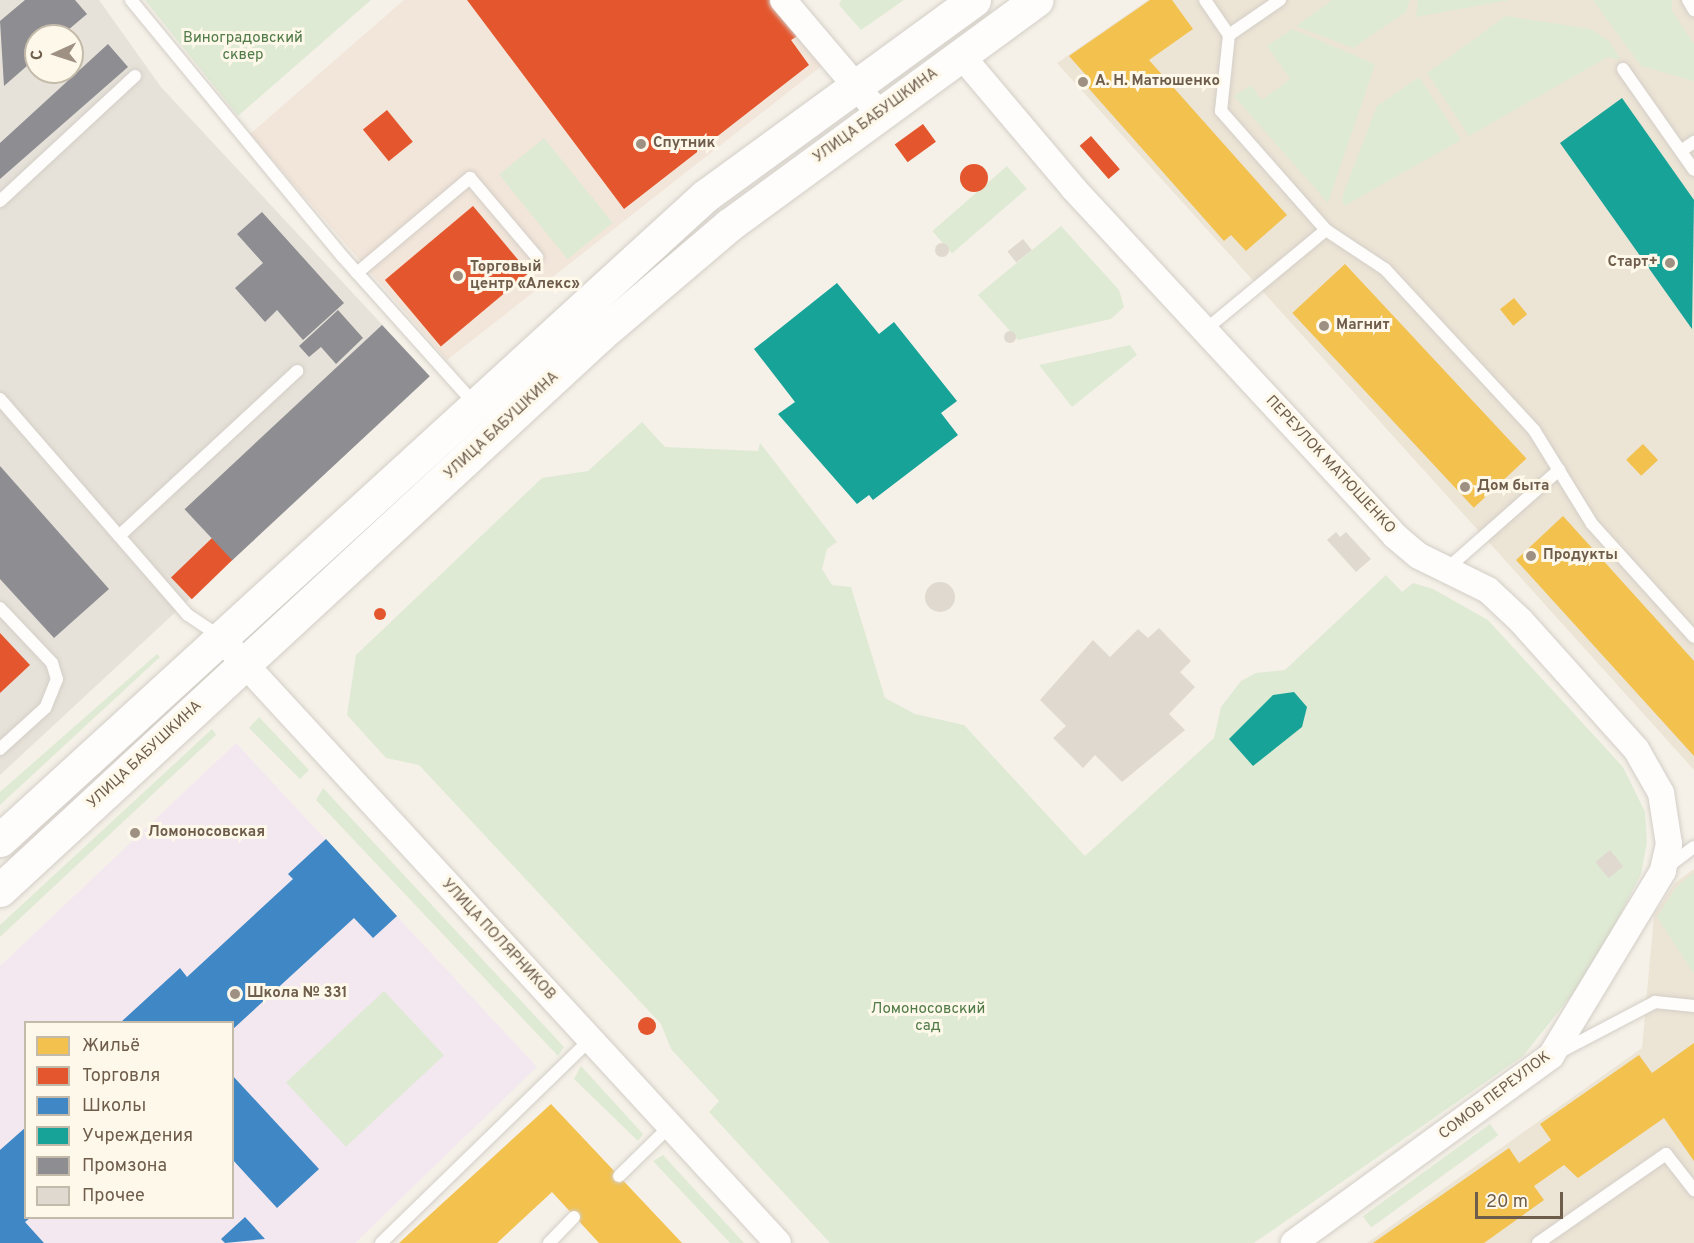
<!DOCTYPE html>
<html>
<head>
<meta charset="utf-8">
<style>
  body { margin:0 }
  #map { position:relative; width:1694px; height:1243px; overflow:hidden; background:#f5f1e8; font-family:Overpass,sans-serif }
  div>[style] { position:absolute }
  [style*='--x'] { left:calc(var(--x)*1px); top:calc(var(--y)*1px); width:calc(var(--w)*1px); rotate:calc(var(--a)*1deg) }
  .residential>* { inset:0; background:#ece4d5 }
  .commercial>* { inset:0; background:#f2e5d9 }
  .industrial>* { inset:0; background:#e6e2d9 }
  .education>* { inset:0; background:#f3e8f0 }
  .green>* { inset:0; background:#dfead4; transform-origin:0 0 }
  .homes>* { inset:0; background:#f2c14e; transform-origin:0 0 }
  .shops>* { inset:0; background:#e4572e; transform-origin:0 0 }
  .round { border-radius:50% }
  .schools>* { inset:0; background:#3f88c5 }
  .public>* { inset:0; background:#17a398 }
  .industry>* { inset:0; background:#8d8d92; transform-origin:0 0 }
  .building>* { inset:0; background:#e0d9d0; transform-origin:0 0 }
  .roads { filter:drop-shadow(0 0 2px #d3cec7) drop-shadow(0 0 2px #d3cec7) }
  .lane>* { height:12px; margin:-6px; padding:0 6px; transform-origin:6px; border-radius:6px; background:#fefdfc }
  .street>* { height:26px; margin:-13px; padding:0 13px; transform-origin:13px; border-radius:13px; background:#fefdfc }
  .secondary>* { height:33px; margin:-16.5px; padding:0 16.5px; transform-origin:16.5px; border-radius:16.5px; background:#fefdfc }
  .dots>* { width:16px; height:16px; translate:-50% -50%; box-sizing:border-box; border:3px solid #fdf8e9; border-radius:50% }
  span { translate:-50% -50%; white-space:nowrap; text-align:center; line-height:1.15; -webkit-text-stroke:6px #fdf8e9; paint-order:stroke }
  .park-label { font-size:15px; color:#507a48 }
  .poi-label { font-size:15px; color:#6f5d4c; font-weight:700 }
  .left { translate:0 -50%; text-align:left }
  .right { translate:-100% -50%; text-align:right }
  .street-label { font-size:15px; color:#6f5d4c }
  .legend { position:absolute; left:24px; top:1021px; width:210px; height:198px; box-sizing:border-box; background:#fdf8e9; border:2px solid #c4baaa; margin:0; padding:8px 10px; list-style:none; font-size:18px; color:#6f5d4c }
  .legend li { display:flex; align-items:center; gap:12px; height:30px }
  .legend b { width:30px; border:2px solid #c4baaa }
  .north { position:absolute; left:24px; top:24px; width:60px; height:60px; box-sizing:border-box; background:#fdf8e9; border:2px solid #c4baaa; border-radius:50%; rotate:267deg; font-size:16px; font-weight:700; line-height:24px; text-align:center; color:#6f5d4c }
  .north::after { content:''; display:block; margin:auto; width:21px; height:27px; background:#9e9183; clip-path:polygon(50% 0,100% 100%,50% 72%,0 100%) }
  .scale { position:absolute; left:1475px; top:1192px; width:88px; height:27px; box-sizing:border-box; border:3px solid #6f5d4c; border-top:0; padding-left:8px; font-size:18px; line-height:21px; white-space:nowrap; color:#6f5d4c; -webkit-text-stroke:4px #fdf8e9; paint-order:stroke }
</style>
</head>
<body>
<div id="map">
  <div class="residential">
    <i style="clip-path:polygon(1148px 0,1694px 0,1694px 770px,1057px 63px)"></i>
    <i style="clip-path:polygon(1694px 869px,1694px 1243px,1367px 1243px,1642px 1048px,1654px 915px,1675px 883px)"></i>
  </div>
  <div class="commercial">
    <i style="clip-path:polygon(404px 0,771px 0,824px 64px,447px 360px,250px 134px)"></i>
  </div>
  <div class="industrial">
    <i style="clip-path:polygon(evenodd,0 0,99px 0,161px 87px,430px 376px,0 775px,0 0,36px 36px,72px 36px,72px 72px,36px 72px,36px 36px)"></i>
  </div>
  <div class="education">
    <i style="clip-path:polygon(evenodd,236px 743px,537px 1067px,355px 1243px,0 1243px,0 966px,236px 743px,26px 1022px,232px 1022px,232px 1218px,26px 1218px,26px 1022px)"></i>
  </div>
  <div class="green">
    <i style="clip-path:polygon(145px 0,371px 0,238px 116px)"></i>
    <i style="clip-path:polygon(841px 0,904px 0,861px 30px,839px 5px)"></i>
    <i style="clip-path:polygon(1332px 0,1410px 0,1406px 12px,1353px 48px,1296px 26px)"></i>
    <i style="clip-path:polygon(1418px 0,1510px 0,1416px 17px)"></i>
    <i style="clip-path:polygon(1593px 0,1672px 0,1672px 11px,1694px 44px,1694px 81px,1641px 66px)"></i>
    <i style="clip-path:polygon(1506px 16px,1591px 29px,1609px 41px,1621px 60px,1608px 57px,1469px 136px,1427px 73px)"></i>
    <i style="clip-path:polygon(1292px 29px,1375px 64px,1328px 203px,1234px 96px,1251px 85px,1262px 100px,1290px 79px,1267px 46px)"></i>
    <i style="clip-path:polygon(1419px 77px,1461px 140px,1344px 206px,1342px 197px,1377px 106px)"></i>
    <i style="left:544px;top:138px;width:109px;height:58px;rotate:51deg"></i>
    <i style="left:1007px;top:166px;width:30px;height:99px;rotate:49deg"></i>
    <i style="clip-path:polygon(1061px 226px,1119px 290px,1124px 307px,1111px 319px,1018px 340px,978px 295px)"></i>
    <i style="clip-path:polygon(1130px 345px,1137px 355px,1072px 407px,1039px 365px)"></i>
    <i style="clip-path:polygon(642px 422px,665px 447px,758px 451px,760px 443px,837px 542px,827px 549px,822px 569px,832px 585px,851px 587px,885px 698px,915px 714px,964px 725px,1085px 856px,1214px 738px,1221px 707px,1241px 681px,1256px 673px,1285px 670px,1386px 575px,1402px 592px,1413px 583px,1433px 589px,1488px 620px,1623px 767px,1645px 812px,1647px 843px,1641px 874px,1591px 971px,1523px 1056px,1254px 1243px,830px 1243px,709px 1112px,719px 1101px,671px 1049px,661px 1024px,419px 765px,386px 758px,347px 715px,356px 655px,542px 478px,588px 471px)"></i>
    <i style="clip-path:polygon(157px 654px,160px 657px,0 805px,0 792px)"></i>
    <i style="clip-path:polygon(259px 717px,309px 770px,300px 779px,249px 728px)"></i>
    <i style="clip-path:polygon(212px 729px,216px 735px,0 937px,0 925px)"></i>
    <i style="clip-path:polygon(323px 788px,564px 1047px,558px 1056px,316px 800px)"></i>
    <i style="clip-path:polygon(1694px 873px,1694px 974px,1657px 917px,1677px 886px)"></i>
    <i style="left:384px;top:991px;width:88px;height:134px;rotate:47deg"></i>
    <i style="clip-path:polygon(581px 1066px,643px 1134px,638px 1141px,574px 1079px)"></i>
    <i style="left:1490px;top:1124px;width:14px;height:157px;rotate:54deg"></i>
    <i style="clip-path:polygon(663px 1155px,744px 1243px,730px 1243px,653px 1161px)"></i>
  </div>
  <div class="homes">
    <i style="clip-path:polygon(1150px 0,1172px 0,1193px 29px,1149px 60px,1287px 215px,1246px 251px,1231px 235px,1224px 241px,1083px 82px,1085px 74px,1069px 56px)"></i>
    <i style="left:1345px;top:264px;width:266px;height:72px;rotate:47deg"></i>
    <i style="left:1514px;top:298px;width:21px;height:18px;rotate:51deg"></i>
    <i style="left:1643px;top:444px;width:22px;height:23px;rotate:47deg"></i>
    <i style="clip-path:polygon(1563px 516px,1694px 661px,1694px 756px,1516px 560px)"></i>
    <i style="clip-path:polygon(1694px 1043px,1694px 1161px,1664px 1118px,1578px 1178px,1564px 1165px,1534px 1186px,1544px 1200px,1484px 1243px,1373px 1243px,1509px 1148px,1519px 1163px,1551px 1140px,1540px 1124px,1639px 1055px,1652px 1073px)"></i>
    <i style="clip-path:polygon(551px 1104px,682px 1243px,599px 1243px,552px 1192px,497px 1243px,399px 1243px)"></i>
  </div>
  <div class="shops">
    <i style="clip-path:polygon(467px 0,772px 0,799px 35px,791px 40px,809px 65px,624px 209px)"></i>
    <i style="left:387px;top:110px;width:41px;height:31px;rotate:51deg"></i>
    <i style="left:923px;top:124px;width:22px;height:35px;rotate:54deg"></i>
    <i style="left:1091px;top:136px;width:44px;height:15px;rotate:49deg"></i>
    <i class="round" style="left:960px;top:164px;width:28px;height:28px"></i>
    <i style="left:473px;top:206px;width:87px;height:115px;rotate:50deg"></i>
    <i style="left:212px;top:538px;width:30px;height:57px;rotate:46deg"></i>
    <i class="round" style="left:374px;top:608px;width:12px;height:12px"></i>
    <i style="clip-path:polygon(0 633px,30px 665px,0 693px)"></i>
    <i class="round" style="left:638px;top:1017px;width:18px;height:18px"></i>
  </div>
  <div class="schools">
    <i style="clip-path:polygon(326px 839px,397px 916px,373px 938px,354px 918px,232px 1030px,232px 1022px,121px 1022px,180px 968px,187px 977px,293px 879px,288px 874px)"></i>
    <i style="clip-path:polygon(232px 1075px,319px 1169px,277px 1208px,232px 1159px)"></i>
    <i style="clip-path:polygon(26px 1127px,26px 1218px,30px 1218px,25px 1222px,44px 1243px,0 1243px,0 1150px)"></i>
    <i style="clip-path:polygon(245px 1217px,265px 1239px,225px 1243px,221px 1239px)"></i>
  </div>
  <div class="public">
    <i style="clip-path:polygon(1622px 98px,1694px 200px,1692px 329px,1560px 143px)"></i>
    <i style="clip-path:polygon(837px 283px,879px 334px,894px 322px,957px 401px,941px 413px,958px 435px,873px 500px,869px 495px,857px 504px,778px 414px,795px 402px,754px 349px)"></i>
    <i style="clip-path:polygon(1294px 692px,1307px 707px,1302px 727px,1253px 766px,1229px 739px,1273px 695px)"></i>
  </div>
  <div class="industry">
    <i style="clip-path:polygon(25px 0,75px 0,87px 14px,61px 36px,36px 36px,36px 58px,4px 86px,0 21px)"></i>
    <i style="clip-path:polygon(108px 44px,128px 67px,0 179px,0 143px)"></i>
    <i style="clip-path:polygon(262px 212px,344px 303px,303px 340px,277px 310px,265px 322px,235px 288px,263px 263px,237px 234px)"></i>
    <i style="clip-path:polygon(338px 310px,363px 338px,336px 364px,321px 347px,309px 357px,299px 346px)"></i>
    <i style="left:382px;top:325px;width:70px;height:270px;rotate:47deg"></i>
    <i style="clip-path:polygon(0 466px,109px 589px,54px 638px,0 579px)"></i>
  </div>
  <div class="building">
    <i style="left:1023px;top:239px;width:14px;height:20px;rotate:51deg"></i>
    <i class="round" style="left:935px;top:243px;width:14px;height:14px"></i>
    <i class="round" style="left:1004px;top:331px;width:12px;height:12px"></i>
    <i style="clip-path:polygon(1336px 532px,1340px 537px,1346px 532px,1371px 559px,1356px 572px,1327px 540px)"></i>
    <i class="round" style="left:925px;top:582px;width:30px;height:30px"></i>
    <i style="clip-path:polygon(1159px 628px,1191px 661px,1180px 672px,1195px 687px,1169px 714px,1185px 730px,1122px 782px,1095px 755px,1083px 768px,1053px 738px,1066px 726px,1040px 700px,1093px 640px,1110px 657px,1138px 629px,1148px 638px)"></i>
    <i style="left:1610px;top:850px;width:21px;height:19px;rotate:51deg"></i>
  </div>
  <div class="roads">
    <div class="lane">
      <i style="--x:131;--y:0;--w:332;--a:50.5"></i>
      <i style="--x:342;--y:256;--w:198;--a:48.1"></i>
      <i style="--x:1205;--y:0;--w:42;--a:55.6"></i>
      <i style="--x:1688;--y:0;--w:12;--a:59"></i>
      <i style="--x:1623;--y:69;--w:123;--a:54.9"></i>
      <i style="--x:1681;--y:151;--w:16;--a:-35"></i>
      <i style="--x:0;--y:201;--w:184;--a:-42.8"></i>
      <i style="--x:1326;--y:230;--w:71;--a:33.5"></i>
      <i style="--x:1385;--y:269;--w:219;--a:47.2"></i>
      <i style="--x:1534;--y:430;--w:110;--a:58.3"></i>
      <i style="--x:1592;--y:524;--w:152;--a:47.9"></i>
      <i style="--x:357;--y:273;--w:148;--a:-40.1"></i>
      <i style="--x:470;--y:178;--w:104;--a:49.7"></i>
      <i style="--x:1205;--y:330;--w:157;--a:-39.6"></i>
      <i style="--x:1326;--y:230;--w:159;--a:-131.4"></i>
      <i style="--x:1221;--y:111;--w:76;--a:-84"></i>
      <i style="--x:1229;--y:35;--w:62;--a:-34.5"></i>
      <i style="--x:0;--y:399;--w:286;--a:49"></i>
      <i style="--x:188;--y:615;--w:37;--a:34"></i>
      <i style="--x:119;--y:536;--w:243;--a:-42.8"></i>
      <i style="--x:1449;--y:567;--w:147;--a:-41.4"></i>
      <i style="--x:0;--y:608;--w:76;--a:46.6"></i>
      <i style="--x:52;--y:663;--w:17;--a:73"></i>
      <i style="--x:57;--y:679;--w:31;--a:112"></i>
      <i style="--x:45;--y:708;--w:61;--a:137.7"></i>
      <i style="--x:1666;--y:868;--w:35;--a:-37"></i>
      <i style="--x:1558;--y:1053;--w:110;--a:-27.7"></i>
      <i style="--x:1655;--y:1002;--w:39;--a:6"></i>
      <i style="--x:619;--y:1176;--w:71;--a:-44.4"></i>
      <i style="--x:381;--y:1243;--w:291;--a:-44.2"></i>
      <i style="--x:549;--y:1243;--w:36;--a:-46"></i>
      <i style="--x:1538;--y:1243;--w:156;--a:-34.8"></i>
      <i style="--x:1666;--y:1154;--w:46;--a:52.1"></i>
    </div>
    <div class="street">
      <i style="--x:783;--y:0;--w:148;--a:49.7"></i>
      <i style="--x:960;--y:54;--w:177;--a:49.8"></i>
      <i style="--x:1074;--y:189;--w:473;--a:47.2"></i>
      <i style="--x:1395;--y:536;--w:31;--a:40"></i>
      <i style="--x:1419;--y:556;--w:77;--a:26.2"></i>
      <i style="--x:1488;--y:590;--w:45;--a:43.2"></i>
      <i style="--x:1521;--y:621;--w:172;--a:48.1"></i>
      <i style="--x:1636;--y:749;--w:51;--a:60.4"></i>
      <i style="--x:1661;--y:793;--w:52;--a:81.1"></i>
      <i style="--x:1669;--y:844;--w:28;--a:103"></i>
      <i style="--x:1663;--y:871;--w:216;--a:121.2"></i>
      <i style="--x:1551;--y:1056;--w:318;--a:144"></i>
      <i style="--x:219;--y:636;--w:825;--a:47.36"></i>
    </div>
    <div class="secondary">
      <i style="--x:0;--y:840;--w:955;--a:-42.41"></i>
      <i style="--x:705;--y:196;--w:333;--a:-36.1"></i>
      <i style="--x:0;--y:890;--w:819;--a:-42.77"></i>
      <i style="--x:601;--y:334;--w:168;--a:-40.4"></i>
      <i style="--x:729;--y:225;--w:381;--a:-36.2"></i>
    </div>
  </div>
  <div class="dots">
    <i style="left:1083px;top:82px;background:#9e9183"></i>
    <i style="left:641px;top:144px;background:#9e9183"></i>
    <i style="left:1670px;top:263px;background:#9e9183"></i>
    <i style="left:458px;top:276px;background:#9e9183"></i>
    <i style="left:1324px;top:326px;background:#9e9183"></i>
    <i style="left:1465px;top:487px;background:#9e9183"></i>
    <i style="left:1531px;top:556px;background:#9e9183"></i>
    <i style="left:135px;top:833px;background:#9e9183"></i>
    <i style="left:235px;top:994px;background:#9e9183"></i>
  </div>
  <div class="park-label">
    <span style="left:243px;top:47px">Виноградовский<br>сквер</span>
    <span style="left:928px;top:1018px">Ломоносовский<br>сад</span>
  </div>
  <div class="poi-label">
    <span class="left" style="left:1095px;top:82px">А. Н. Матюшенко</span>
    <span class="left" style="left:653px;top:144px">Спутник</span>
    <span class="right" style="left:1658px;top:263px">Старт+</span>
    <span class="left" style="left:470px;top:276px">Торговый<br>центр «Алекс»</span>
    <span class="left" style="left:1336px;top:326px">Магнит</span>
    <span class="left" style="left:1477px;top:487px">Дом быта</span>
    <span class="left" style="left:1543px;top:556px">Продукты</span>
    <span class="left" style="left:148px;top:833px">Ломоносовская</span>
    <span class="left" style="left:247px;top:994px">Школа № 331</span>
  </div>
  <div class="street-label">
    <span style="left:876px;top:116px;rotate:-36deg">УЛИЦА БАБУШКИНА</span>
    <span style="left:502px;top:426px;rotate:-43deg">УЛИЦА БАБУШКИНА</span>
    <span style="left:1330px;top:465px;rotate:47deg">ПЕРЕУЛОК МАТЮШЕНКО</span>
    <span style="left:145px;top:755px;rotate:-43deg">УЛИЦА БАБУШКИНА</span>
    <span style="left:498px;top:940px;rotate:47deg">УЛИЦА ПОЛЯРНИКОВ</span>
    <span style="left:1495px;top:1096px;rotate:-37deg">СОМОВ ПЕРЕУЛОК</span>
  </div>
  <ul class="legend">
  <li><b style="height:16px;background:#f2c14e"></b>Жильё</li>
  <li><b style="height:16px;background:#e4572e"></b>Торговля</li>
  <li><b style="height:16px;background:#3f88c5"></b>Школы</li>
  <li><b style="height:16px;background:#17a398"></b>Учреждения</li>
  <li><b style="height:16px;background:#8d8d92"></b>Промзона</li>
  <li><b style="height:16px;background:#e0d9d0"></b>Прочее</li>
  </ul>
  <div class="north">С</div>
  <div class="scale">20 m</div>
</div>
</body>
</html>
